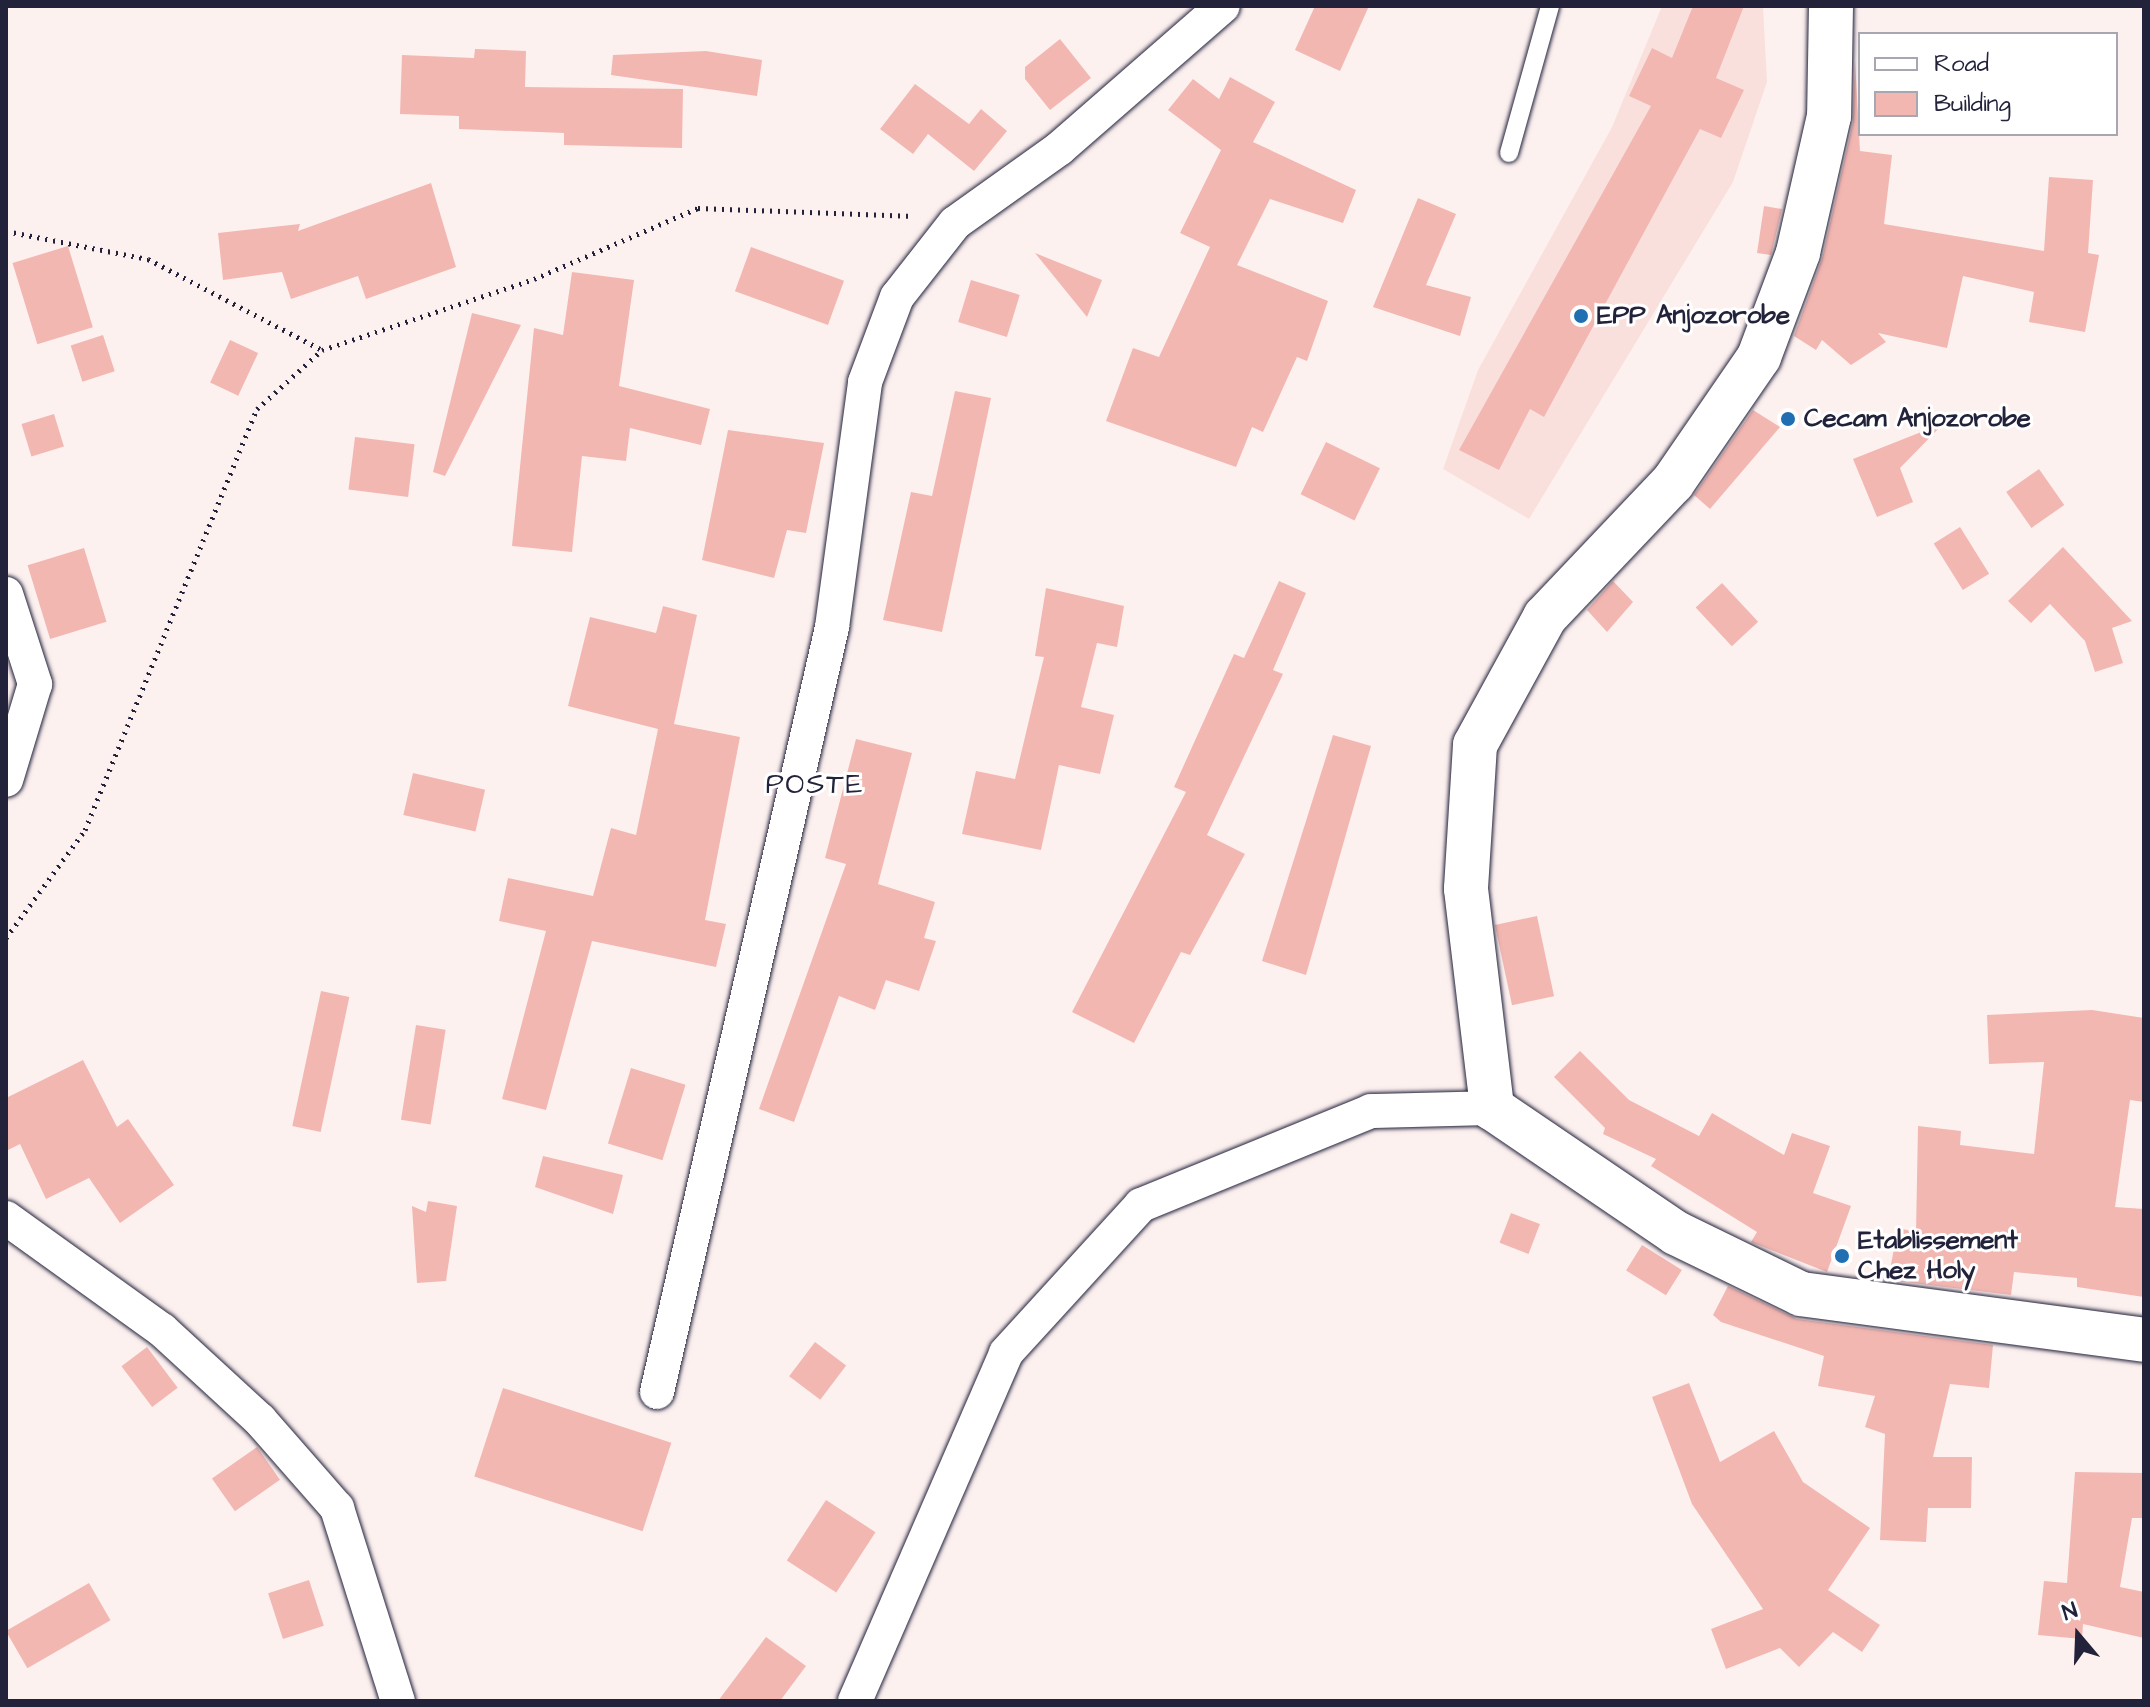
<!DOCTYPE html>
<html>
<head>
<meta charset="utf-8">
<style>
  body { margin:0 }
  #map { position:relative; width:2150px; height:1707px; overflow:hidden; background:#fdf1f0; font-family:"Architects Daughter",sans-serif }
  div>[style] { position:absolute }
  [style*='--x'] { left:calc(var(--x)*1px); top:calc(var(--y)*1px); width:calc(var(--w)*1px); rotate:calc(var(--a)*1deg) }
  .built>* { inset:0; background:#fae0dd }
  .building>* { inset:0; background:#f3b7b2; transform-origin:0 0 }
  .path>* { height:5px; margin-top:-2.5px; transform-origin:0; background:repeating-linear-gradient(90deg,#22223b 0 2px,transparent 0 8px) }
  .roads { filter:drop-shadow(0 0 2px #22223b) drop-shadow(0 0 2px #22223b) }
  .lane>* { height:18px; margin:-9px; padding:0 9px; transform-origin:9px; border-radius:9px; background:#fff }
  .street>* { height:34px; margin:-17px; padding:0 17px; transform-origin:17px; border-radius:17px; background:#fff }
  .secondary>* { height:44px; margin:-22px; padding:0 22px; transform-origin:22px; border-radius:22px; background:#fff }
  .dots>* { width:22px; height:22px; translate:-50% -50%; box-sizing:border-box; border:4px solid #fff; border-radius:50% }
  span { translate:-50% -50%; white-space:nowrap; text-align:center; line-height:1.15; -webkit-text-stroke:6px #fff; paint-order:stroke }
  .poi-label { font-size:26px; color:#22223b; font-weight:700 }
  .left { translate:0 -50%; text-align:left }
  .neighbourhood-label { font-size:28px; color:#22223b; letter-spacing:2px }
  .frame { position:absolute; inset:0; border:8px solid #22223b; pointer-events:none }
  .legend { position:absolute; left:1858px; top:32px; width:260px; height:104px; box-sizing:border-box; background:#fff; border:2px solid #a7a7b1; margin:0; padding:10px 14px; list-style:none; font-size:24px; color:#22223b }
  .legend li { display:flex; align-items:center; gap:16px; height:40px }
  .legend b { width:40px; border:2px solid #a7a7b1 }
  .north { position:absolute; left:2038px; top:1595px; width:80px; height:80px; -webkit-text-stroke:6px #fff; paint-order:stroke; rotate:341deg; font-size:22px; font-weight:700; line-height:32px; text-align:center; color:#22223b }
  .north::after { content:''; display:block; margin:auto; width:28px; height:36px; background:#22223b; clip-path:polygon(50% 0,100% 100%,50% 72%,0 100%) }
</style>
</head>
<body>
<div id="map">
  <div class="built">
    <i style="clip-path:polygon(1662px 6px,1763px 6px,1767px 82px,1733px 182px,1529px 519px,1443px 469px,1478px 370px,1612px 127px)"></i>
  </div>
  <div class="building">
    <i style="clip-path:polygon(1315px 6px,1369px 6px,1340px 71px,1295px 50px)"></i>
    <i style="clip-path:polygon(1693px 6px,1744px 6px,1716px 78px,1744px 90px,1721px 138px,1700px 129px,1544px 417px,1530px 409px,1499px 470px,1459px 450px,1651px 106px,1629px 96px,1652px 48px,1672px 58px)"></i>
    <i style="clip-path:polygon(1060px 39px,1091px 78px,1050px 110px,1025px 79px,1025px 67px)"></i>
    <i style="clip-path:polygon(475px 49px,526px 51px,525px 87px,683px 89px,682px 148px,564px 145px,564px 133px,459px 129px,459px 116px,400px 114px,402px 55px,474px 58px)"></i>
    <i style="clip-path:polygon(706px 51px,762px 60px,757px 96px,611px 75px,613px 55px)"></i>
    <i style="clip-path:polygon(1855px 60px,1860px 151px,1892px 155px,1884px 224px,2044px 251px,2049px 177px,2093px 180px,2088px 253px,2099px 255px,2085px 332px,2029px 322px,2034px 292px,1963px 276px,1947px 348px,1878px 333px,1886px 342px,1851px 365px,1822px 340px,1816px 350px,1794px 336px,1822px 259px,1853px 122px)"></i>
    <i style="clip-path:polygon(1230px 77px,1275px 102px,1253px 142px,1356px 190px,1343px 223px,1270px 199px,1237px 265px,1328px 301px,1307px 361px,1297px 357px,1263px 432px,1252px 427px,1236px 467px,1106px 421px,1133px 348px,1159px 357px,1210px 247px,1180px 233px,1221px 150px,1168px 110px,1193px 79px,1219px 99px)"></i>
    <i style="clip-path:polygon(915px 84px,969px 124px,981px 109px,1007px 131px,974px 171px,928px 134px,913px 154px,880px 129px)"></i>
    <i style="clip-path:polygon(431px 183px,456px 267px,366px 299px,358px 276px,291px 299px,282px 272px,223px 280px,218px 233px,300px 224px,298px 231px)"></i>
    <i style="clip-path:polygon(1418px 198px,1456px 214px,1426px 285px,1471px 297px,1460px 336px,1373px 307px)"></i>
    <i style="clip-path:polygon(1764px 206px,1782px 209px,1771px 255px,1757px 253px)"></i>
    <i style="left:68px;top:246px;width:85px;height:58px;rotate:73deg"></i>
    <i style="left:751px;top:247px;width:99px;height:47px;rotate:20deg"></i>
    <i style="clip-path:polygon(1035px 253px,1102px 280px,1087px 317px)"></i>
    <i style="clip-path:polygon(572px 272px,634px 280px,619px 386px,710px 409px,701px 445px,630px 428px,626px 461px,582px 456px,572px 552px,512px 546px,534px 328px,563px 335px)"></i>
    <i style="left:971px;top:280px;width:51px;height:44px;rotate:17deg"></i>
    <i style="clip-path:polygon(472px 313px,521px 325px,445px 476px,433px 472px)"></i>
    <i style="left:103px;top:335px;width:38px;height:34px;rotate:72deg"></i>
    <i style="left:230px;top:340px;width:31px;height:47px;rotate:25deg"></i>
    <i style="clip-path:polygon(955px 391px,991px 398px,942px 632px,883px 620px,911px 492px,932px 496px)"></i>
    <i style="clip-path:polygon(1753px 410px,1780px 427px,1710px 509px,1694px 495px)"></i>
    <i style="left:54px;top:414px;width:34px;height:34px;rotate:73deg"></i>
    <i style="clip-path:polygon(1944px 423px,1900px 468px,1913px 502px,1877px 517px,1853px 459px)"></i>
    <i style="clip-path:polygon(728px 430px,824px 443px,806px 533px,787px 530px,774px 578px,702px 560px)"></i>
    <i style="left:355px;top:437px;width:60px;height:53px;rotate:7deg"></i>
    <i style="left:1326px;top:442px;width:60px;height:58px;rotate:26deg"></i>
    <i style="left:2039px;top:469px;width:44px;height:40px;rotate:55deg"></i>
    <i style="left:1960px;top:527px;width:55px;height:31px;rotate:58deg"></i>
    <i style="clip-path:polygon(2063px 547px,2132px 621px,2112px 628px,2123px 663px,2095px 672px,2085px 641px,2050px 604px,2031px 623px,2008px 601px)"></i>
    <i style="left:84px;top:548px;width:77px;height:59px;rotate:73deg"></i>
    <i style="clip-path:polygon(1279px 581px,1306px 593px,1273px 670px,1283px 674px,1207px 835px,1245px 854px,1190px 955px,1181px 952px,1134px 1043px,1072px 1012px,1186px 792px,1174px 787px,1234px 654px,1244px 658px)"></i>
    <i style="clip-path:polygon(1613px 581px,1633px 602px,1607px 632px,1587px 610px)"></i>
    <i style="left:1722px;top:583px;width:53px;height:36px;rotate:47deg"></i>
    <i style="clip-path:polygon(1046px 588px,1124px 606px,1117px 647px,1097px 643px,1081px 707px,1114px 715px,1100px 774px,1059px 765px,1041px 850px,962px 834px,976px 771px,1015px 779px,1044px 657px,1035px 656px)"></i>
    <i style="clip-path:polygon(663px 606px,697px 615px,674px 724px,740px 737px,705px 920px,726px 924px,716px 967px,592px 941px,546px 1110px,502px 1099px,546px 931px,499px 921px,508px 878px,593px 896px,611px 828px,636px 835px,658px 729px,568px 706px,590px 617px,656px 633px)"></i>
    <i style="clip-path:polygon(1333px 735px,1371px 746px,1306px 975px,1262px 961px)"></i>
    <i style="clip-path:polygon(856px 739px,912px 753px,878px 884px,935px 902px,924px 938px,936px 941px,919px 991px,886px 980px,875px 1010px,839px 996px,794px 1122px,759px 1109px,846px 864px,825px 858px)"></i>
    <i style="left:413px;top:773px;width:74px;height:43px;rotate:13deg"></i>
    <i style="left:1537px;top:916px;width:82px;height:43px;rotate:78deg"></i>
    <i style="left:321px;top:991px;width:29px;height:138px;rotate:12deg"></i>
    <i style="clip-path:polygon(2092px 1010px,2144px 1018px,2144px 1102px,2130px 1100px,2115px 1207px,2144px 1209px,2144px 1297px,2077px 1287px,2077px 1278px,2014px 1272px,2011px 1295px,1888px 1280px,1898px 1228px,1916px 1232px,1918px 1126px,1961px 1131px,1960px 1145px,2034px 1154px,2044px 1062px,1989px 1064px,1987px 1015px)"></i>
    <i style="left:416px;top:1025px;width:30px;height:96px;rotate:9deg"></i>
    <i style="clip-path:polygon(1580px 1051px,1629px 1100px,1699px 1136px,1712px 1113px,1784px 1155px,1792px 1133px,1830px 1146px,1813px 1193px,1851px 1206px,1827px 1272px,1751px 1242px,1757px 1232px,1651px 1166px,1656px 1159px,1603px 1134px,1605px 1128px,1554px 1077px)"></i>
    <i style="clip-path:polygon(83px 1060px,117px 1127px,128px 1119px,174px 1185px,120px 1223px,89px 1178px,46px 1199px,20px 1144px,6px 1151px,6px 1098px)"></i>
    <i style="left:631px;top:1068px;width:57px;height:79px;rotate:17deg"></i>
    <i style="clip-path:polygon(543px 1156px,623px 1175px,613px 1214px,535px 1187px)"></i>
    <i style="clip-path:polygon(428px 1201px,457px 1206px,446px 1281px,417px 1283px,412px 1206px,426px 1212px)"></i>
    <i style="left:1511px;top:1213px;width:31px;height:32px;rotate:21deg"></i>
    <i style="left:1642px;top:1245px;width:47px;height:30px;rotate:32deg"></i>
    <i style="clip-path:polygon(1728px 1286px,1797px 1319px,1993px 1345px,1989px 1388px,1950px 1384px,1933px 1457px,1972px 1457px,1971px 1508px,1928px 1508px,1926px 1542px,1880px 1540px,1885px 1434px,1865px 1427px,1875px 1396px,1818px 1386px,1824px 1356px,1721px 1322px,1713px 1315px)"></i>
    <i style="left:815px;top:1342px;width:39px;height:43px;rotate:37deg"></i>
    <i style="left:147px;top:1347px;width:51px;height:32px;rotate:53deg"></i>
    <i style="clip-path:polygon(1689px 1383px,1720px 1462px,1774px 1431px,1803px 1482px,1870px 1528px,1828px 1590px,1880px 1625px,1862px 1652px,1833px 1632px,1799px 1667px,1780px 1648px,1726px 1669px,1711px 1629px,1763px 1609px,1692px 1504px,1652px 1397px)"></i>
    <i style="left:503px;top:1388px;width:177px;height:93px;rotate:18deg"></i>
    <i style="left:257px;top:1447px;width:40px;height:55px;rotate:55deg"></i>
    <i style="clip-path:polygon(2075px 1472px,2144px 1473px,2144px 1518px,2132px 1518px,2120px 1587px,2144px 1592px,2144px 1638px,2083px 1624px,2082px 1639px,2038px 1635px,2044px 1581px,2067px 1583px)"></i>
    <i style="left:826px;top:1500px;width:59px;height:72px;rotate:33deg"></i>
    <i style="left:309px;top:1580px;width:48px;height:43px;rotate:72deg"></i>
    <i style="left:89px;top:1583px;width:43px;height:96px;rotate:60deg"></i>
    <i style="clip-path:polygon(766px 1637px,806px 1666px,780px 1701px,718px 1701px)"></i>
  </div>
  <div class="path">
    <i style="--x:6;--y:231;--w:145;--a:11.2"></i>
    <i style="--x:148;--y:259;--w:196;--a:27.6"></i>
    <i style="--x:6;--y:938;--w:134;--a:-53.8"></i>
    <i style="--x:85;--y:830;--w:455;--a:-67.8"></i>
    <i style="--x:257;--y:409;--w:88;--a:-42.2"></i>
    <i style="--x:322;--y:350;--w:224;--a:-18.5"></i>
    <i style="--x:534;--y:279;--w:179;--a:-23.4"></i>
    <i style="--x:698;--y:208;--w:216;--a:2.1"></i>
  </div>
  <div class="roads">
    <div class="lane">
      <i style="--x:1509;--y:153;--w:153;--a:-74.4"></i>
    </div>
    <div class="street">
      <i style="--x:6;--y:594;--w:95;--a:72.1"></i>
      <i style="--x:35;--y:684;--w:100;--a:106.8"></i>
      <i style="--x:6;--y:1218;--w:192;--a:35.7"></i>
      <i style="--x:162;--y:1330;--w:133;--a:42.6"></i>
      <i style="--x:260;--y:1420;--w:117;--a:48.8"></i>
      <i style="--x:337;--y:1508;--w:202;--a:72.5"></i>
      <i style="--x:657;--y:1392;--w:785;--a:-77.11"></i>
      <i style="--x:832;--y:627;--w:247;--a:-82.3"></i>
      <i style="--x:865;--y:382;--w:91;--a:-69.4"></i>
      <i style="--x:897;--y:297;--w:94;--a:-51.9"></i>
      <i style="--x:955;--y:223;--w:129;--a:-35.5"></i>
      <i style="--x:1060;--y:148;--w:216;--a:-41.1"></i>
      <i style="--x:855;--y:1701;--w:379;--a:-66.5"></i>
      <i style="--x:1006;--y:1353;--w:200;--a:-47.6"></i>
      <i style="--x:1141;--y:1205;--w:248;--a:-22.2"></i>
      <i style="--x:1371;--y:1111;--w:121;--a:-1.4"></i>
    </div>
    <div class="secondary">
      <i style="--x:1831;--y:6;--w:110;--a:91"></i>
      <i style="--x:1829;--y:116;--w:140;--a:102.8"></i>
      <i style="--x:1798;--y:253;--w:111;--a:110.6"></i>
      <i style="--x:1759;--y:357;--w:152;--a:124.5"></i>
      <i style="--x:1673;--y:482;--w:186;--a:133.5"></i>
      <i style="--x:1545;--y:617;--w:146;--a:118.7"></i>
      <i style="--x:1475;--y:745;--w:144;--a:93.6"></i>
      <i style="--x:1466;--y:889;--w:221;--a:83.2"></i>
      <i style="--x:1492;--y:1108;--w:222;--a:34.2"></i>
      <i style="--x:1676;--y:1233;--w:139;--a:26"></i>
      <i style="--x:1801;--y:1294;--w:346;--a:7.6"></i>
    </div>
  </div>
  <div class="dots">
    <i style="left:1581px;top:316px;background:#1f6fb2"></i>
    <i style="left:1788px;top:419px;background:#1f6fb2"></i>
    <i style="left:1842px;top:1256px;background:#1f6fb2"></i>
  </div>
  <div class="poi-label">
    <span class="left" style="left:1597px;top:316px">EPP Anjozorobe</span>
    <span class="left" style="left:1804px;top:419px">Cecam Anjozorobe</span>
    <span class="left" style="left:1858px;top:1256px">Etablissement<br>Chez Holy</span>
  </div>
  <div class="neighbourhood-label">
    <span style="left:815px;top:785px">POSTE</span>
  </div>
  <div class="frame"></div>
  <ul class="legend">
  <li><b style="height:10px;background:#fff"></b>Road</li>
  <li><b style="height:22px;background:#f3b7b2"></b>Building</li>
  </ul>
  <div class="north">N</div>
</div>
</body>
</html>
